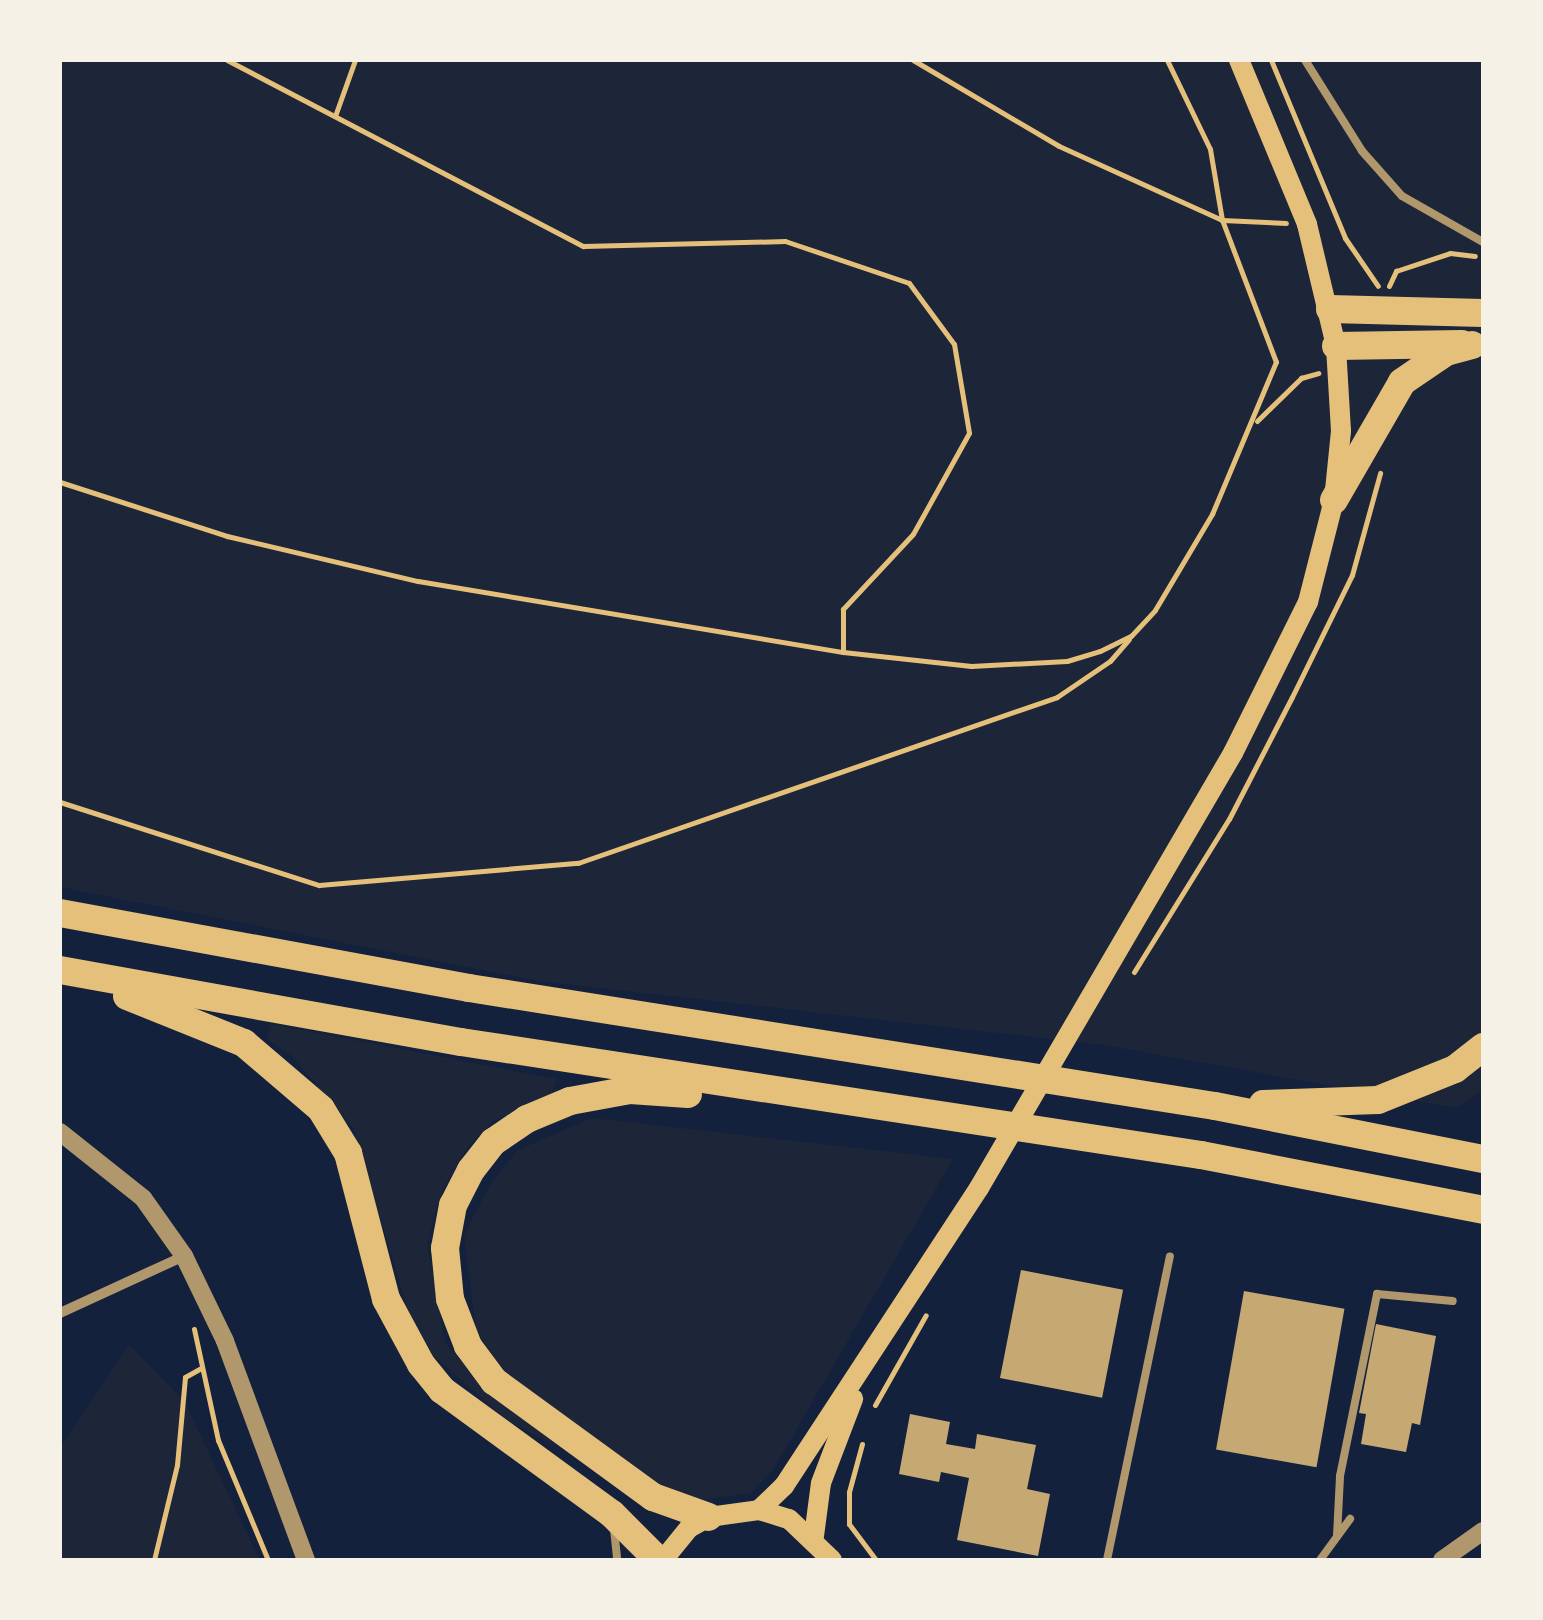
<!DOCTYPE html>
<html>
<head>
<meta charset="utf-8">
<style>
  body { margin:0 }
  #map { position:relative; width:1543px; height:1620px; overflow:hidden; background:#14213d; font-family:"Asap Condensed",sans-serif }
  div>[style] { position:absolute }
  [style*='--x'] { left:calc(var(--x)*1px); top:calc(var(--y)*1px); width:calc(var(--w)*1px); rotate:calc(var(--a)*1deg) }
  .green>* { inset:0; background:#1d2539 }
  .building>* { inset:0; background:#c6a872; transform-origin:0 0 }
  .path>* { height:5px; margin:-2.5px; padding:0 2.5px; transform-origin:2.5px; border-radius:2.5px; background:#e5c07b }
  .service>* { height:8px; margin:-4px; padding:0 4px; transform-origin:4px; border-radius:4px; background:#b1986c }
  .minor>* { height:10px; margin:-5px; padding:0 5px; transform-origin:5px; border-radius:5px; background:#b1986c }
  .tertiary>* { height:18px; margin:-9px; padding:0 9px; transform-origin:9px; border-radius:9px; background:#b1986c }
  .secondary>* { height:20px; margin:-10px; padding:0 10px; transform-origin:10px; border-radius:10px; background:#e5c07b }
  .motorway>* { height:28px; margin:-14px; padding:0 14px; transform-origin:14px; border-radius:14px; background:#e5c07b }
  span { translate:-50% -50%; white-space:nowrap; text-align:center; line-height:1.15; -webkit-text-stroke:8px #f6f1e7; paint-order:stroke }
  .frame { position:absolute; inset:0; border:62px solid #f6f1e7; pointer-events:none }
</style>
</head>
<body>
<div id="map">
  <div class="green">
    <i style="clip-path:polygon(60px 60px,1483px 60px,1483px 1090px,1456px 1108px,1104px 1045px,538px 981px,60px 887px)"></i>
    <i style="clip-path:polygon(271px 1024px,557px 1079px,551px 1094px,492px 1122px,466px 1149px,442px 1191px,427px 1244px,445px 1342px,470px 1372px,558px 1447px,508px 1421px,430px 1353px,407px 1307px,353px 1128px,292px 1056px,267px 1039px)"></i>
    <i style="clip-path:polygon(592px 1118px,953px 1159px,773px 1470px,751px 1493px,701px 1500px,655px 1485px,605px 1454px,498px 1365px,476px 1329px,464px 1234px,491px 1183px,518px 1150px)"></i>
    <i style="clip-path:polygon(129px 1345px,184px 1401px,260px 1560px,60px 1560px,60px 1447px)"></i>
  </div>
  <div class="building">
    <i style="left:1021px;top:1270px;width:104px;height:110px;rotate:11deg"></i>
    <i style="left:1244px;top:1291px;width:102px;height:161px;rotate:10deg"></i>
    <i style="clip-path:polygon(1376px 1324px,1436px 1336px,1420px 1425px,1412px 1423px,1406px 1452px,1361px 1444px,1366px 1414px,1359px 1413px)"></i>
    <i style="clip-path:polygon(910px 1414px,950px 1422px,946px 1444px,975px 1449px,977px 1434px,1036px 1445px,1027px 1489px,1050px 1494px,1038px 1556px,957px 1540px,969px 1478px,941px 1472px,939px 1482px,899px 1474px)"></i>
  </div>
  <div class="path">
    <i style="--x:227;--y:60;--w:402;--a:27.6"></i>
    <i style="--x:583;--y:246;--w:202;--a:-1.4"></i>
    <i style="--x:785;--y:241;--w:131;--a:18.7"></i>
    <i style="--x:909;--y:283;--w:76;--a:53.6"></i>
    <i style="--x:954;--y:344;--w:90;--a:80.4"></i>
    <i style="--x:969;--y:433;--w:115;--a:119"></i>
    <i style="--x:913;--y:534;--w:103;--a:133"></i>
    <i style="--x:843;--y:609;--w:43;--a:90"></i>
    <i style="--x:913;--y:60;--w:169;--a:30.5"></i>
    <i style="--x:1059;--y:146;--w:179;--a:24.4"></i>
    <i style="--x:1222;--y:220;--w:64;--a:2.7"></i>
    <i style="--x:1271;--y:60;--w:193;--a:67.4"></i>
    <i style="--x:1345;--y:238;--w:58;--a:55.5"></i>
    <i style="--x:335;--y:116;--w:59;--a:-70.3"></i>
    <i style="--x:1389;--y:286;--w:17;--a:-65"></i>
    <i style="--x:1396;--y:271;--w:57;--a:-18.4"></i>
    <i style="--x:1450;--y:253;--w:25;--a:7"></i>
    <i style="--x:1257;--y:421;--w:62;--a:-44.3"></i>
    <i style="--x:1301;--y:378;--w:18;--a:-16"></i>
    <i style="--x:60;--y:482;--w:176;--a:17.9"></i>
    <i style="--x:227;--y:536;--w:196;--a:13.3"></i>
    <i style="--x:418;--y:581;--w:431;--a:9.5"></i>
    <i style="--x:843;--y:652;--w:129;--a:6.2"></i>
    <i style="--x:971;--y:666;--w:96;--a:-3"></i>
    <i style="--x:1067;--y:661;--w:34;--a:-17"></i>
    <i style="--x:1100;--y:651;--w:34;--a:-26"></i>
    <i style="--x:1131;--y:636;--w:35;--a:-47"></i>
    <i style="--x:1155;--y:610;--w:112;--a:-59.3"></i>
    <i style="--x:1212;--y:514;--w:165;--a:-67.2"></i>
    <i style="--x:1276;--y:362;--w:152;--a:-110.8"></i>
    <i style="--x:1222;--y:220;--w:72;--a:-99.6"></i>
    <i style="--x:1210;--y:149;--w:99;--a:-115.8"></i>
    <i style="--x:60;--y:802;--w:272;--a:17.8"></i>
    <i style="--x:319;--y:885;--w:260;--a:-4.9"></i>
    <i style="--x:578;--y:863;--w:507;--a:-19.11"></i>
    <i style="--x:1057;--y:697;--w:64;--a:-34.2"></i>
    <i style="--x:1110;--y:661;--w:29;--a:-49"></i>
    <i style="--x:1134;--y:972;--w:180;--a:-58.2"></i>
    <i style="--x:1229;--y:819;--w:137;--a:-62.7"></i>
    <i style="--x:1292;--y:697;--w:136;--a:-63.8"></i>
    <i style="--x:1352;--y:575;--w:106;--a:-74.6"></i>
    <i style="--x:194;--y:1329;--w:114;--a:77.8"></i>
    <i style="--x:218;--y:1440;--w:130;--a:67.4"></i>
    <i style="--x:875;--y:1405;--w:103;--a:-60.5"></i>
    <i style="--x:862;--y:1444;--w:50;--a:105.2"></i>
    <i style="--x:849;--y:1492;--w:32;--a:90"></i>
    <i style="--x:849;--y:1524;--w:45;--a:53.1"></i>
    <i style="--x:154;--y:1560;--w:98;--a:-76.4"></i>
    <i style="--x:177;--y:1465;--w:88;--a:-84.8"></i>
    <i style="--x:185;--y:1377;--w:18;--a:-29"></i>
  </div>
  <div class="service">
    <i style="--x:1305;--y:60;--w:107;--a:57.9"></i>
    <i style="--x:1362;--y:151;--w:60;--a:48.4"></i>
    <i style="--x:1402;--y:196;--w:93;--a:29.6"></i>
    <i style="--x:614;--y:1529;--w:31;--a:84"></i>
    <i style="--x:1337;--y:1536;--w:60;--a:-87.1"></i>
    <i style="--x:1340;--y:1476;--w:186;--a:-78.5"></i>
    <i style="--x:1377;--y:1294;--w:76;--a:5.3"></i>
    <i style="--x:1107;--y:1560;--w:310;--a:-78.3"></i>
    <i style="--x:1320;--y:1560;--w:51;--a:-53.8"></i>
  </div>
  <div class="minor">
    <i style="--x:60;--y:1313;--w:136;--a:-24.7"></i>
  </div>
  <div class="tertiary">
    <i style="--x:60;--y:1132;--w:106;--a:38.5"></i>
    <i style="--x:143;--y:1198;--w:71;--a:54.7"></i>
    <i style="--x:184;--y:1256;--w:94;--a:64.2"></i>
    <i style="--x:225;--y:1341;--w:233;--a:69.7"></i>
    <i style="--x:1442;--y:1560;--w:50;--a:-35.3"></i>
  </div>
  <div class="secondary">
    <i style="--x:759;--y:1510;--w:35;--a:-44"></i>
    <i style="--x:784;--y:1486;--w:356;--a:-56.8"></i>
    <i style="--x:979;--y:1188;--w:504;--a:-59.72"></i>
    <i style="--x:1233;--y:753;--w:169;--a:-63.6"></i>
    <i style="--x:1308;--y:602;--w:105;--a:-75.7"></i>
    <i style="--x:1334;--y:500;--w:69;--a:-84.2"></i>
    <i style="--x:1341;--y:431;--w:85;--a:-93.4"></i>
    <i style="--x:1336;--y:346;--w:125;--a:-103.4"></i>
    <i style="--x:1307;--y:224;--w:178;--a:-112.5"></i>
    <i style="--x:814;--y:1536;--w:53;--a:-82.5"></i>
    <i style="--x:821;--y:1483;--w:90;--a:-69.1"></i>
    <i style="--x:663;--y:1560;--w:41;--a:-50.9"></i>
    <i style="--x:689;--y:1528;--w:23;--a:-29"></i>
    <i style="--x:709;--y:1517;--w:50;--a:-8"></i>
    <i style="--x:759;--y:1510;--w:31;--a:17"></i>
    <i style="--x:789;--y:1519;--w:59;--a:43.6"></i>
  </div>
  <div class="motorway">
    <i style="--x:1330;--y:309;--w:153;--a:1.5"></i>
    <i style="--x:1336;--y:346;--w:126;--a:-0.9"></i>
    <i style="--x:1334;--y:500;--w:136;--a:-60"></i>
    <i style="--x:1402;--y:382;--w:53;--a:-34.3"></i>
    <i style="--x:1446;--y:352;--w:27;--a:-15"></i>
    <i style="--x:60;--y:913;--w:416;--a:10.4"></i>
    <i style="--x:469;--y:988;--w:755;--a:8.99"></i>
    <i style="--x:1215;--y:1106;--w:273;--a:11.2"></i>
    <i style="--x:60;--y:970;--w:407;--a:10.2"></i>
    <i style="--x:461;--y:1042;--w:749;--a:8.68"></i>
    <i style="--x:1201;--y:1155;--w:287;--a:11"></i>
    <i style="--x:127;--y:996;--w:126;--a:21.9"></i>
    <i style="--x:244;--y:1043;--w:101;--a:40.6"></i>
    <i style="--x:321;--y:1109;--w:52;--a:58.5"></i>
    <i style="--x:348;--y:1153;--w:151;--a:75.4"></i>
    <i style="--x:386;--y:1299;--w:74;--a:61.7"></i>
    <i style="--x:421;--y:1364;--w:33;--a:51"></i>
    <i style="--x:442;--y:1390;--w:210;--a:36.1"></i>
    <i style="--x:612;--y:1514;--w:65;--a:45"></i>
    <i style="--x:688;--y:1094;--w:58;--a:-176.1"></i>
    <i style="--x:630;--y:1090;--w:61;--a:169.6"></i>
    <i style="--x:570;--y:1101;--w:47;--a:157.3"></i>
    <i style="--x:527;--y:1119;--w:41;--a:145.9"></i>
    <i style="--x:493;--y:1142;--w:36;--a:128"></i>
    <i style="--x:471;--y:1170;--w:39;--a:117"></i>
    <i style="--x:453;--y:1205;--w:44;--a:100.5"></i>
    <i style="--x:445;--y:1248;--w:51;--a:84.4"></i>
    <i style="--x:450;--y:1299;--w:50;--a:69"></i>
    <i style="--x:468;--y:1346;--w:44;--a:53.4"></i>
    <i style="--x:494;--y:1381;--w:197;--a:36.1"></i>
    <i style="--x:653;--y:1497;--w:59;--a:19.7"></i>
    <i style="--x:1263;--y:1104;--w:115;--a:-2"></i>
    <i style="--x:1378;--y:1100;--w:83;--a:-21.9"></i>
    <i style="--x:1455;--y:1069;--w:36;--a:-38"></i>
  </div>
  <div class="frame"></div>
</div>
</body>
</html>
